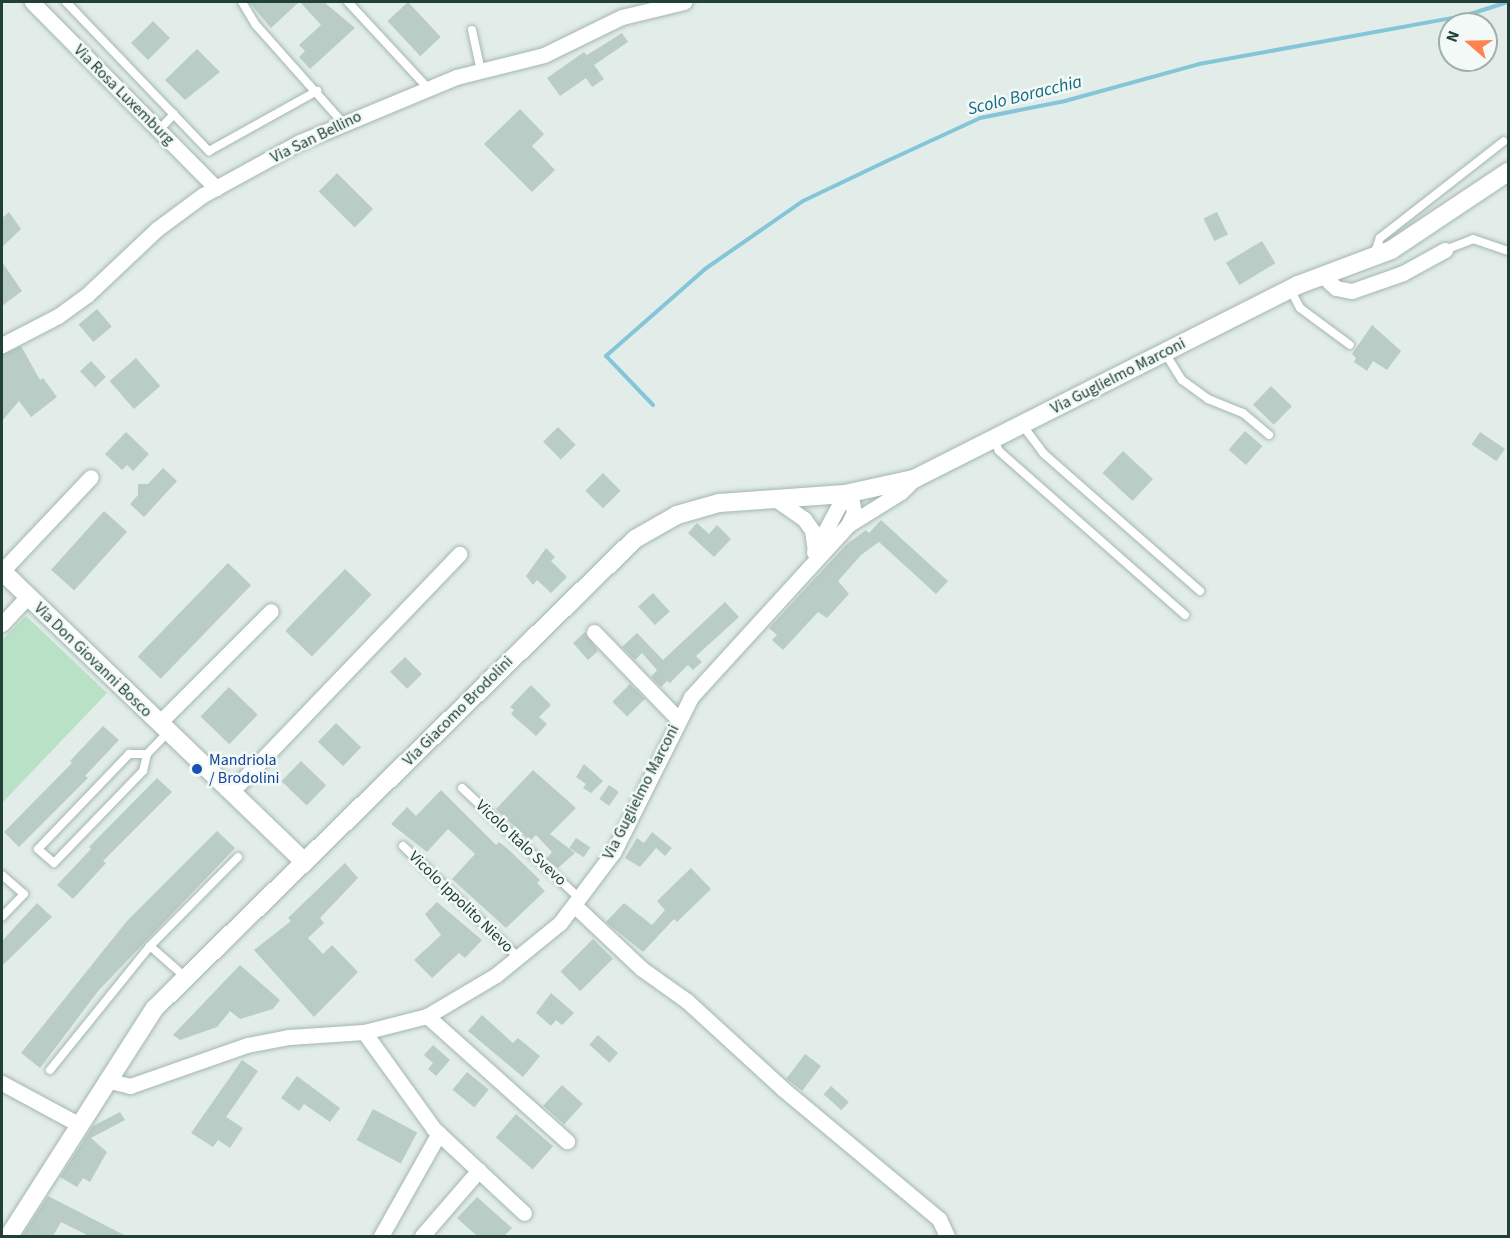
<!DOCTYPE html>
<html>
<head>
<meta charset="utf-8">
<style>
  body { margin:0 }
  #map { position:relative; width:1510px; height:1238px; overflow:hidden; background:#e2ede9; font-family:"Source Sans 3",sans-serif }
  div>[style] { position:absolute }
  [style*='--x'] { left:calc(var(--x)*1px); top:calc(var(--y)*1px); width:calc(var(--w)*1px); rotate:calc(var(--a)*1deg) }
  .green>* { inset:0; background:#b8e1c5 }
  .stream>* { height:4px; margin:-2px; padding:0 2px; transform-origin:2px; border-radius:2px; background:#84c6d8 }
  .building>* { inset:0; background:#b9ccc5; transform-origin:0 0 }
  .roads { filter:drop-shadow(0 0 2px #a4b6b1) drop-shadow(0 0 2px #a4b6b1) }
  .lane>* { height:8px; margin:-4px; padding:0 4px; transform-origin:4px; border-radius:4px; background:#fff }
  .street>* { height:15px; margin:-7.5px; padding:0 7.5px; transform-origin:7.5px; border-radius:7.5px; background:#fff }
  .secondary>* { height:18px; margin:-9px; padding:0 9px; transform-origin:9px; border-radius:9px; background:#fff }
  .dots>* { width:16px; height:16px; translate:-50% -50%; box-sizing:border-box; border:3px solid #f3f9f6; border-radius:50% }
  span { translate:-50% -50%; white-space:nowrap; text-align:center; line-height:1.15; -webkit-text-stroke:5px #f3f9f6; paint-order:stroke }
  .street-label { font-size:16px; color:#204039 }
  .transit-label { font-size:16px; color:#164399 }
  .left { translate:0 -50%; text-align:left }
  .water-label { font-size:18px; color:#136a83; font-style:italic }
  .frame { position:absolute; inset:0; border:3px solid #204039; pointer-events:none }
  .north { position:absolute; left:1438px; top:12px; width:60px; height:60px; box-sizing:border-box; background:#f3f9f6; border:2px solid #9fafaa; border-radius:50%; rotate:290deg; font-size:16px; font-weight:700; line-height:24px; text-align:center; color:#204039 }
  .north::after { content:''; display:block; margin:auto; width:21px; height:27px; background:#ff834e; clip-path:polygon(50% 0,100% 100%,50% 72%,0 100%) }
</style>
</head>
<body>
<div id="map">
  <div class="green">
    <i style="clip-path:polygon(26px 616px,107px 693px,2px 803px,2px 640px)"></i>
  </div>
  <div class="stream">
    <i style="--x:653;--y:405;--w:68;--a:-133.8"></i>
    <i style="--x:606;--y:356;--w:132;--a:-41.3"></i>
    <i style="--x:705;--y:269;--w:119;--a:-34.8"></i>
    <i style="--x:803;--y:201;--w:93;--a:-25.5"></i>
    <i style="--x:887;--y:161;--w:102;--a:-24.8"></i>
    <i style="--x:980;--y:118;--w:87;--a:-11.3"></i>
    <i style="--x:1065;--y:101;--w:139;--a:-15.4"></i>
    <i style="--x:1199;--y:64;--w:269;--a:-10.3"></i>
    <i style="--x:1464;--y:16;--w:46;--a:-17.7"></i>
  </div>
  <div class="building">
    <i style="clip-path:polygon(249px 2px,299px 2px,271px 28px)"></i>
    <i style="clip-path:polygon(300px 2px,324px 2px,355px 28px,310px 69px,299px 57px,305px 51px,299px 45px,321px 25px)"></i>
    <i style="left:408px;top:2px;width:48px;height:28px;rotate:47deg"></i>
    <i style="left:153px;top:21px;width:24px;height:31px;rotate:45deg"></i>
    <i style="clip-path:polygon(622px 33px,628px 42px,594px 65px,604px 79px,592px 87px,586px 78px,560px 96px,547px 78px,584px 52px,587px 55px)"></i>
    <i style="clip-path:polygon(197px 49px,220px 72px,185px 100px,165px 80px)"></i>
    <i style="clip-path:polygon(520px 109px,544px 134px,532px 146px,555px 170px,532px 192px,484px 144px)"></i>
    <i style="left:337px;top:173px;width:51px;height:26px;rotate:45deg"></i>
    <i style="clip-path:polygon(9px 212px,21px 229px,2px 247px,2px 218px)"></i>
    <i style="left:1217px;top:212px;width:25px;height:15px;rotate:64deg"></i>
    <i style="left:1262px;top:241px;width:26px;height:42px;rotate:59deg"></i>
    <i style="clip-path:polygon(2px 262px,22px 291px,2px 306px)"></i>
    <i style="left:97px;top:309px;width:23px;height:24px;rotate:50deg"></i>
    <i style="clip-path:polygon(1372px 325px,1401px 351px,1387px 370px,1373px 361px,1367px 371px,1354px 362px,1356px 358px,1352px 354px)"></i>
    <i style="clip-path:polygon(21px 346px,40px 380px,43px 378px,57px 397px,31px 417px,19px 401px,2px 421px,2px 355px)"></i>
    <i style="left:136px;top:358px;width:37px;height:35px;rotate:49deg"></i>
    <i style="left:91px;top:361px;width:22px;height:15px;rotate:47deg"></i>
    <i style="left:1271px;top:386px;width:29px;height:26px;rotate:44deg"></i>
    <i style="left:558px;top:427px;width:25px;height:21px;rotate:45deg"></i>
    <i style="left:1245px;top:431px;width:23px;height:25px;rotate:41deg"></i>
    <i style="clip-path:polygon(126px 432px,149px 454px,133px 471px,127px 465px,122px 470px,105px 454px)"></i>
    <i style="left:1480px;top:432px;width:30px;height:15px;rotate:34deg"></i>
    <i style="left:1123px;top:451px;width:41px;height:30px;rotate:43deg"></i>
    <i style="clip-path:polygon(163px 468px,177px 481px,144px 517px,130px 504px,138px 495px,138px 484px,148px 484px)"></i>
    <i style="left:603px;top:473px;width:25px;height:25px;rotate:45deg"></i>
    <i style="left:104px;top:511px;width:31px;height:79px;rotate:42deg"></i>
    <i style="clip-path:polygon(881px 520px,948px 581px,936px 594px,879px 542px,861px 555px,838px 581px,849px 594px,827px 618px,818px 612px,783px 650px,772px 640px,777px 635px,769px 628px,847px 544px,866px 530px,869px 533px)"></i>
    <i style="clip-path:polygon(697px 523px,709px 534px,717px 525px,731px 539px,714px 557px,688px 533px)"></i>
    <i style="clip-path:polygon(546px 548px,555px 557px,551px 561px,567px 577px,551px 593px,537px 580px,533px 585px,526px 576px)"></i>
    <i style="left:228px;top:563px;width:32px;height:130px;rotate:44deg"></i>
    <i style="left:345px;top:569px;width:37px;height:86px;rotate:44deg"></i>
    <i style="left:653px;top:593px;width:25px;height:20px;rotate:48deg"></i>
    <i style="clip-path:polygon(725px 602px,739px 617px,696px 656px,702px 662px,693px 670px,688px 665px,670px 683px,667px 681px,661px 687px,651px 677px,657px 670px,642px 653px,635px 660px,622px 647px,637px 633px,663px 660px)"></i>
    <i style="clip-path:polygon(585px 632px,598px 651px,588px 660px,573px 643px)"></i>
    <i style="left:405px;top:657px;width:24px;height:21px;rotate:45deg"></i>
    <i style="left:630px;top:684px;width:21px;height:25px;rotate:45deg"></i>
    <i style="clip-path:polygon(531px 685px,551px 705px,539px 717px,547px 724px,536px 736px,511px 714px,514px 710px,510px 707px)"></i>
    <i style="left:229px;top:687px;width:40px;height:41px;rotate:44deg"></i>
    <i style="left:336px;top:723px;width:35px;height:26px;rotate:44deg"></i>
    <i style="clip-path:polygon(103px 726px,119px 740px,85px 776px,88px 778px,19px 847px,4px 832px,72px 763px,70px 761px)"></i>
    <i style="left:301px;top:761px;width:35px;height:28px;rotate:44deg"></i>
    <i style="clip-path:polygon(584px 764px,603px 781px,591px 793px,583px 788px,586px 784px,576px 777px)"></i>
    <i style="clip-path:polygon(533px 770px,576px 808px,550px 834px,575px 853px,558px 868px,546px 859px,552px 852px,536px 835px,530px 841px,496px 809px)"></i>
    <i style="clip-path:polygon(157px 778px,172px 792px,103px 861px,106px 863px,73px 899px,57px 885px,91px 849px,89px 847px)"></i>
    <i style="left:609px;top:785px;width:12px;height:17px;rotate:35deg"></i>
    <i style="clip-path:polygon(441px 790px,496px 845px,499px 842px,508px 849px,540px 880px,537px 883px,545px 891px,506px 928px,452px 879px,475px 854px,448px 829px,427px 852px,391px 824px,407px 807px,416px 816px)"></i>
    <i style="clip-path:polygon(217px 831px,235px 848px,99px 990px,40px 1068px,21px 1053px,127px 921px)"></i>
    <i style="clip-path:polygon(652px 832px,672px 848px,665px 856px,656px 848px,640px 867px,625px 858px,637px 838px,644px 843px)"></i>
    <i style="left:576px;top:838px;width:17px;height:12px;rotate:33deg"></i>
    <i style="clip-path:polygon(345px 863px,358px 878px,320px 918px,324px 923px,308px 938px,323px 954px,332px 945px,358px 972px,314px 1017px,254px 950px,291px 921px,288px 918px)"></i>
    <i style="clip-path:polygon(691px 868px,711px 889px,677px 922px,674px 919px,643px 952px,606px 922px,624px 903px,652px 925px,665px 910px,657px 901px)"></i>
    <i style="clip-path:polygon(437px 902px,482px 940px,465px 958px,459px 953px,432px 978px,414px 960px,441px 935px,425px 914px)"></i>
    <i style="clip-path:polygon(37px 903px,52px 917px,2px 966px,2px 941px)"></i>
    <i style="left:593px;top:939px;width:28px;height:46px;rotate:45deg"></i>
    <i style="clip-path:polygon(240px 965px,280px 1000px,273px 1009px,240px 1019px,230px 1011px,217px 1027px,180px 1040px,173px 1035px)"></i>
    <i style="clip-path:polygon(551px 993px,574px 1013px,562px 1025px,556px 1020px,551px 1026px,536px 1013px)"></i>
    <i style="clip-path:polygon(482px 1015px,513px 1043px,518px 1038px,540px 1056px,523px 1077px,468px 1031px)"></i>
    <i style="left:598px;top:1035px;width:27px;height:13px;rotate:42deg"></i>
    <i style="clip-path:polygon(433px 1045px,450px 1060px,436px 1076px,428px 1069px,433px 1063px,424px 1055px)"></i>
    <i style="left:805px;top:1054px;width:20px;height:31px;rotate:37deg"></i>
    <i style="clip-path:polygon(242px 1060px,258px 1071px,226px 1117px,243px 1128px,230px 1148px,218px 1140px,213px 1147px,191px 1133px)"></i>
    <i style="left:467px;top:1072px;width:28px;height:23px;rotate:39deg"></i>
    <i style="clip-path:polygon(297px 1076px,340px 1108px,330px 1122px,304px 1104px,299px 1111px,281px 1098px)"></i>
    <i style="left:562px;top:1085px;width:28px;height:28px;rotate:42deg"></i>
    <i style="left:831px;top:1086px;width:24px;height:11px;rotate:42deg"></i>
    <i style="left:373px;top:1109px;width:50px;height:35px;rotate:28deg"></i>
    <i style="clip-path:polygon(120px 1112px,125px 1120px,91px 1138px,107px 1152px,90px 1182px,83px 1178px,77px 1187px,60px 1177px,93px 1126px)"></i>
    <i style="left:516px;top:1114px;width:49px;height:31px;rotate:41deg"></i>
    <i style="clip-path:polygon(48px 1196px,126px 1236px,89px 1236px,61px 1222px,53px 1236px,22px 1236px)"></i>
    <i style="clip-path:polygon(477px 1197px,512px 1228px,504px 1236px,477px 1236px,457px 1218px)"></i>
  </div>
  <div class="roads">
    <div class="lane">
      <i style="--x:66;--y:2;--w:207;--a:46.2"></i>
      <i style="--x:209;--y:151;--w:124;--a:-29.1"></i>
      <i style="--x:242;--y:2;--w:27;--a:59"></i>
      <i style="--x:256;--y:25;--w:130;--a:48.4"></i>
      <i style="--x:348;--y:2;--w:117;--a:47.1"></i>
      <i style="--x:472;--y:30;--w:42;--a:77.6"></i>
      <i style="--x:159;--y:130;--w:22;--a:-47"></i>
      <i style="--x:1445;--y:250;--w:30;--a:-21"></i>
      <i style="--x:1473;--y:239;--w:37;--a:19"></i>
      <i style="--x:1374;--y:255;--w:18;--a:-71"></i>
      <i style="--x:1380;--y:238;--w:157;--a:-38"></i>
      <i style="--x:1290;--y:289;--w:21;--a:62"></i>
      <i style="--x:1300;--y:308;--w:62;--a:36.5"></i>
      <i style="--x:1165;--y:353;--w:32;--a:58"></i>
      <i style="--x:1182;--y:380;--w:32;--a:36"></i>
      <i style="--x:1208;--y:399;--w:38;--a:22"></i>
      <i style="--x:1243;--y:413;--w:34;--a:40"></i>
      <i style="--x:1023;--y:426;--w:34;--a:53"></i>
      <i style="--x:1043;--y:453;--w:209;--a:41.3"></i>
      <i style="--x:994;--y:441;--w:11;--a:63"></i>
      <i style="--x:999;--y:451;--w:248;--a:41.4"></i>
      <i style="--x:147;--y:754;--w:17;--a:103"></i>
      <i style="--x:143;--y:771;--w:128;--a:134.1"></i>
      <i style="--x:54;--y:863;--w:21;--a:-139"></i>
      <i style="--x:38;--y:849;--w:132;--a:-46.2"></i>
      <i style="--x:129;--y:754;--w:18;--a:0"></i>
      <i style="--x:147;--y:754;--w:30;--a:-46"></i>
      <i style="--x:462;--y:788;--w:161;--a:43.2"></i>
      <i style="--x:403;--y:846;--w:160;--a:44"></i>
      <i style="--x:2;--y:875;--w:29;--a:41"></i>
      <i style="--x:24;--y:894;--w:32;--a:134"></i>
      <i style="--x:150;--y:946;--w:45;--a:41.4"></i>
      <i style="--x:50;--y:1070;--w:159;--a:-51.1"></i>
      <i style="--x:150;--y:946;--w:125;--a:-45.3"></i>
    </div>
    <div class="street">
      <i style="--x:32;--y:2;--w:262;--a:45.3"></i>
      <i style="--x:1322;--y:275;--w:19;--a:43"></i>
      <i style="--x:1336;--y:288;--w:16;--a:11"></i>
      <i style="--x:1352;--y:291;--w:54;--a:-19.4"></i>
      <i style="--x:1403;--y:273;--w:48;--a:-28.7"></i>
      <i style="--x:2;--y:345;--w:63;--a:-27.4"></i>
      <i style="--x:58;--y:316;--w:36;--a:-36"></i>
      <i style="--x:87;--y:295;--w:96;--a:-43.3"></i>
      <i style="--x:157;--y:229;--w:57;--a:-36.5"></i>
      <i style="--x:203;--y:195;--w:111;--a:-28.7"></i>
      <i style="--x:300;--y:142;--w:169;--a:-22.6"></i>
      <i style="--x:456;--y:77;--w:91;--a:-14"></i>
      <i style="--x:544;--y:55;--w:87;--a:-26"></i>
      <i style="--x:622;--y:17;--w:64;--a:-13.6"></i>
      <i style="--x:774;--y:498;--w:37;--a:35"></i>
      <i style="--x:804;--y:519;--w:14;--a:54"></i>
      <i style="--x:812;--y:530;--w:21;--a:82"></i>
      <i style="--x:848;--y:525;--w:14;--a:-65"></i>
      <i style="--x:854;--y:512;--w:19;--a:-102"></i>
      <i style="--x:814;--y:552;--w:66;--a:-61.9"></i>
      <i style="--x:2;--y:571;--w:129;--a:-46.6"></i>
      <i style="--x:2;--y:624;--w:37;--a:-47"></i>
      <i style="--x:594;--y:632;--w:121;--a:46"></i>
      <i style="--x:159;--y:723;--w:158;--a:-45"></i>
      <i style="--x:231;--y:792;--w:330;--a:-46.2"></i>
      <i style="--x:574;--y:905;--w:93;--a:43.3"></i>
      <i style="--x:642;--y:969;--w:55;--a:35.4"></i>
      <i style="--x:687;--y:1001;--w:130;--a:42.5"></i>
      <i style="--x:783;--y:1089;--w:203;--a:39.8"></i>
      <i style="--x:939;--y:1219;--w:19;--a:65"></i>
      <i style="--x:427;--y:1016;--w:188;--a:41.8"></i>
      <i style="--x:364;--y:1032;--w:120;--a:54.2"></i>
      <i style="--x:434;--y:1129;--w:123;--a:43"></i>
      <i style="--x:106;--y:1080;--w:25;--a:14"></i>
      <i style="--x:130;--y:1086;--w:124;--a:-19.3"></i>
      <i style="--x:247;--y:1045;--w:43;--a:-10.8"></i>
      <i style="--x:289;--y:1037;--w:75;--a:-3.8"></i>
      <i style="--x:364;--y:1032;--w:65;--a:-14.3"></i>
      <i style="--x:427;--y:1016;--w:80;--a:-30.7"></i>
      <i style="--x:496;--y:975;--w:82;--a:-39.1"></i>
      <i style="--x:560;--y:923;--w:90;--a:-53.1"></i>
      <i style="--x:614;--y:851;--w:172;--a:-63.4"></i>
      <i style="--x:691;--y:697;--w:233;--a:-47.6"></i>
      <i style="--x:848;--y:525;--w:62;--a:-31.9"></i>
      <i style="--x:901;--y:492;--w:18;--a:-45"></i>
      <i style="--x:2;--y:1083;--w:86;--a:28.3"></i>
      <i style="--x:381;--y:1236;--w:118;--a:-60.6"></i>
      <i style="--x:422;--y:1236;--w:87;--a:-49.2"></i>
    </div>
    <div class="secondary">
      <i style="--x:2;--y:571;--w:419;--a:43.9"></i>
      <i style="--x:9;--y:1236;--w:271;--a:-57.4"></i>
      <i style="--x:155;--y:1008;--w:671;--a:-44.34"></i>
      <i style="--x:635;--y:539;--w:48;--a:-29.7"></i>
      <i style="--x:677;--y:515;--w:44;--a:-15.9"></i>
      <i style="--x:719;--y:503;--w:126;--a:-4.1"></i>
      <i style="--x:845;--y:494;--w:71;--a:-12.3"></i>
      <i style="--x:914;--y:479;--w:430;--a:-26.8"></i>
      <i style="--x:1298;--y:285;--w:99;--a:-20.6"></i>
      <i style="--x:1391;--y:250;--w:141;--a:-33.7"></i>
    </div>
  </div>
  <div class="dots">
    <i style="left:197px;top:769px;background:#1a4fb4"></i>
  </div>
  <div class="street-label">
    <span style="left:124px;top:95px;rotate:45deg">Via Rosa Luxemburg</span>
    <span style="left:316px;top:137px;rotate:-26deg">Via San Bellino</span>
    <span style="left:1118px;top:376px;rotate:-27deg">Via Guglielmo Marconi</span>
    <span style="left:93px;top:660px;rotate:44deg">Via Don Giovanni Bosco</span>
    <span style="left:458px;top:711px;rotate:-45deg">Via Giacomo Brodolini</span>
    <span style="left:641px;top:792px;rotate:-63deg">Via Guglielmo Marconi</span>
    <span style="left:521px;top:843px;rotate:43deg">Vicolo Italo Svevo</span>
    <span style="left:461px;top:902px;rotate:44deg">Vicolo Ippolito Nievo</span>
  </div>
  <div class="transit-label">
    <span class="left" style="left:209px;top:769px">Mandriola<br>/ Brodolini</span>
  </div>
  <div class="water-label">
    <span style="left:1025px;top:96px;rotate:-14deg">Scolo Boracchia</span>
  </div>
  <div class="frame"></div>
  <div class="north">N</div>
</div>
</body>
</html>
